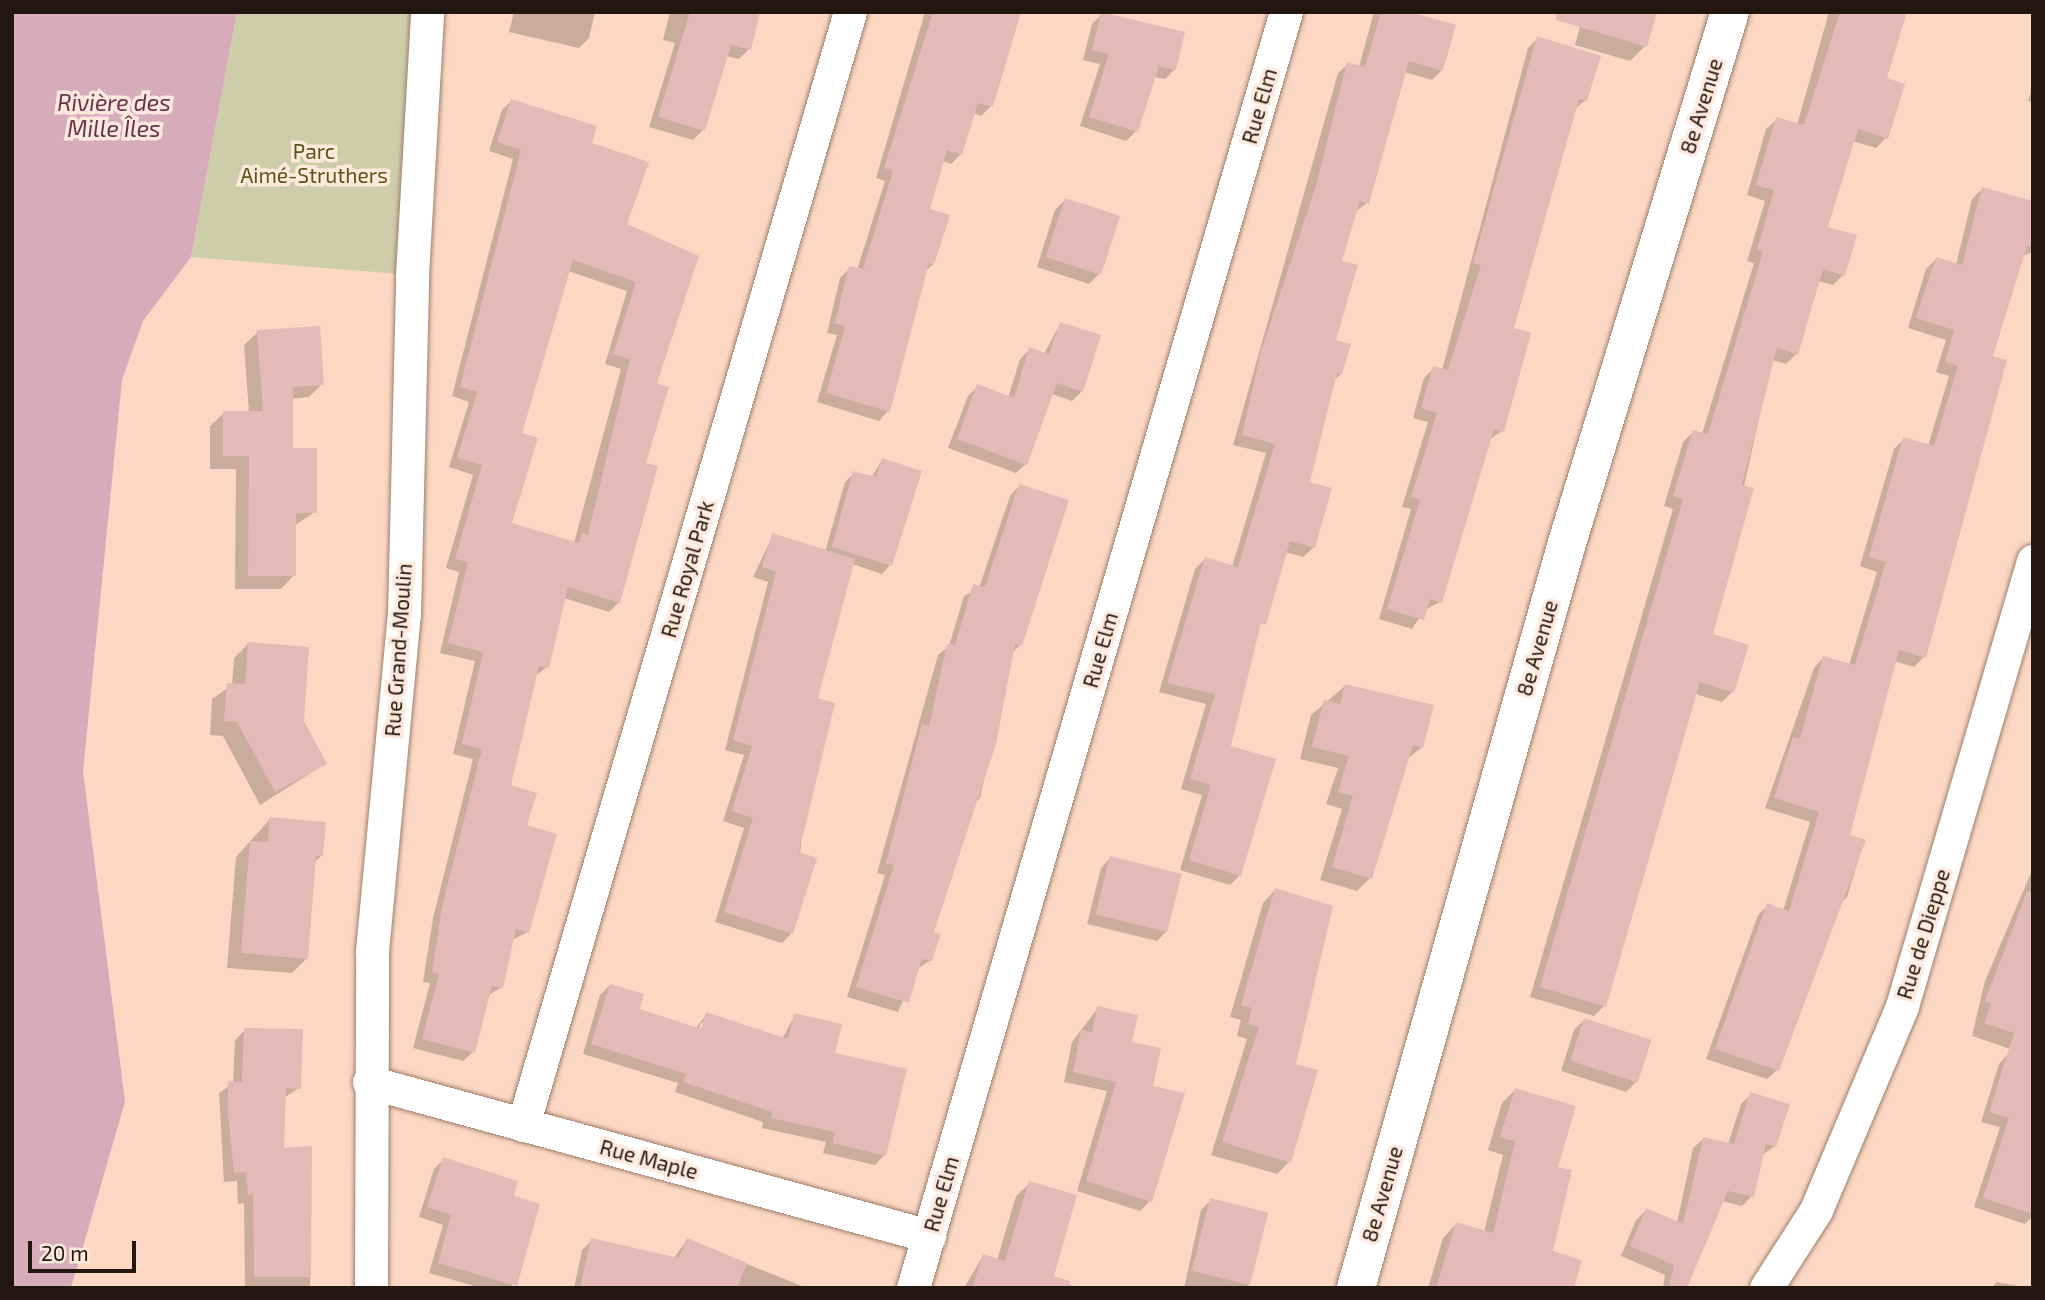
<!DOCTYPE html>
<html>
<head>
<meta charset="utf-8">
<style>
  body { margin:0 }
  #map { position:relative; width:2045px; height:1300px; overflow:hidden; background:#fcd8c4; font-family:"Exo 2",sans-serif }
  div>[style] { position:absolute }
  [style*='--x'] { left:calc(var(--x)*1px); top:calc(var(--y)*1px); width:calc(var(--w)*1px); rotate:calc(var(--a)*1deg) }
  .green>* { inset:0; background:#cecdaa }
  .water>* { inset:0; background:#d6abba }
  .shadow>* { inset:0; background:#0003 }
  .building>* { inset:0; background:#e4bab7; transform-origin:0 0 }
  .roads { filter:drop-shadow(0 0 2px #9e7d6b) drop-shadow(0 0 2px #9e7d6b) }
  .minor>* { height:33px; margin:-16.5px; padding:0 16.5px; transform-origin:16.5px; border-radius:16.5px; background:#fff }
  .tertiary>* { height:38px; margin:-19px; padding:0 19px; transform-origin:19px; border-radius:19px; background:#fff }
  span { translate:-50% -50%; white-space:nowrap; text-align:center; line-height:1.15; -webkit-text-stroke:7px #ffe9dd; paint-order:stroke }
  .street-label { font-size:21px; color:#22160f }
  .park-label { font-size:21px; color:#595512 }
  .water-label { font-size:23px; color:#693148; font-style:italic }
  .frame { position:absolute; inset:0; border:14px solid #22160f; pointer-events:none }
  .scale { position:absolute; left:28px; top:1241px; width:108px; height:32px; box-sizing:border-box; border:4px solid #22160f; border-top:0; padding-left:9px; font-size:21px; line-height:24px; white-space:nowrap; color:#22160f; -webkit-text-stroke:5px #ffe9dd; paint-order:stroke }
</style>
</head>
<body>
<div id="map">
  <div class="green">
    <i style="clip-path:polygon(237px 12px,427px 12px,412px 275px,191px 257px)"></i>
  </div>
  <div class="water">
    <i style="clip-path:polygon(12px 12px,237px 12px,191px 257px,143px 321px,122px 380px,83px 771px,125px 1102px,71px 1288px,12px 1288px)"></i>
  </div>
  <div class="shadow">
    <i style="clip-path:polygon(514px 12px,595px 12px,589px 38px,579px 48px,509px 32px)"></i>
    <i style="clip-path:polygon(670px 12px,758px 12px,749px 49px,739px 59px,726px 56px,703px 130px,693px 140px,649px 127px,675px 43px,663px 40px)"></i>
    <i style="clip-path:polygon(925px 12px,1012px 12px,991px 106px,981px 116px,973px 113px,961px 154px,951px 164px,942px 161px,928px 210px,933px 264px,925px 272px,888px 411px,879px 421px,817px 402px,837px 335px,827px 333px,840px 278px,850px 268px,857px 270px,885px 181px,876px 178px)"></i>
    <i style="clip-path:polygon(1374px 12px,1414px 12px,1442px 70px,1432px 80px,1404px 72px,1367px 203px,1355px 212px,1340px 262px,1334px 341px,1341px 374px,1333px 381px,1308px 483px,1330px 490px,1313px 548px,1303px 557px,1285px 552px,1257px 632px,1229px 748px,1240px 875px,1230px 885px,1180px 870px,1202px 795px,1181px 789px,1206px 704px,1159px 692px,1195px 569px,1205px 559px,1232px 567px,1266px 453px,1233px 445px,1338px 73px,1348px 64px,1359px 67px)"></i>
    <i style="clip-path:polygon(1584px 12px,1645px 46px,1630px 61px,1575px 45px)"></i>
    <i style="clip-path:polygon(1829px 12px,1905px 12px,1885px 80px,1886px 138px,1876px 148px,1852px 141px,1826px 228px,1843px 275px,1833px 285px,1818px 281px,1796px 354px,1786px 364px,1772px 360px,1711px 635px,1732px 692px,1722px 702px,1695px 694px,1604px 1006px,1594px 1016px,1530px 997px,1673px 509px,1664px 506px,1683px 442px,1693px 432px,1702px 434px,1754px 263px,1747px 261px,1765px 201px,1747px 195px,1766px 129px,1777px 119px,1797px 125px)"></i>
    <i style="clip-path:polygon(1102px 14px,1175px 69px,1165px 79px,1154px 77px,1136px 131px,1126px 141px,1080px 126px,1100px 64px,1083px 60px,1092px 24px)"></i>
    <i style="clip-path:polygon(1538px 38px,1586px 100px,1574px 109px,1512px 329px,1502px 431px,1489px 440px,1440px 602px,1425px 610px,1412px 629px,1379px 619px,1411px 509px,1402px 507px,1428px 422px,1413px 418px,1424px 378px,1434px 368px,1442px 370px,1528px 48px)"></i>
    <i style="clip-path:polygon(2033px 85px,2033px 102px,2028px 101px)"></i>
    <i style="clip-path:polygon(evenodd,511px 101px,590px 144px,625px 225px,697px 257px,655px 384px,619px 602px,609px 612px,564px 598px,547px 667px,535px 676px,509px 786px,524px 826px,528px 932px,512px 940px,502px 987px,487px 996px,473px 1052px,463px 1061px,413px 1048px,430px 983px,423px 982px,433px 918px,473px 759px,453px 754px,475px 661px,440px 653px,459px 572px,446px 568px,473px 475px,449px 467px,469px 402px,452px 396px,513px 159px,489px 151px,502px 110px,511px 101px,568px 271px,627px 291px,605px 364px,621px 369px,574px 543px,510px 524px,520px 434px,568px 271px)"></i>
    <i style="clip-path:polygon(1982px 189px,2033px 203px,2033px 252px,2022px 256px,1990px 357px,1924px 657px,1914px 667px,1894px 661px,1848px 836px,1864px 841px,1847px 897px,1837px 907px,1777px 1070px,1767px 1079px,1706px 1059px,1758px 915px,1768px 905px,1783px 911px,1810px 822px,1765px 808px,1814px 668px,1823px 658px,1849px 665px,1877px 572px,1860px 566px,1894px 449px,1904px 439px,1928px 446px,1949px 376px,1936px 372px,1946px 340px,1908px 328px,1926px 269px,1936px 259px,1956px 265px,1972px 199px)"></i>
    <i style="clip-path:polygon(1065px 200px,1099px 274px,1089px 284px,1037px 267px,1055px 210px)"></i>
    <i style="clip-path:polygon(1060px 324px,1082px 391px,1072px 401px,1052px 394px,1026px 464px,1016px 473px,948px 448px,968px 396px,978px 386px,1008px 398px,1020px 359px,1030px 349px,1044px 354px)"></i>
    <i style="clip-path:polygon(258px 332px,322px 384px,309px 397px,291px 399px,291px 450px,315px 512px,294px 526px,294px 575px,281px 589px,235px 589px,236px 469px,210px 469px,210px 426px,224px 413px,249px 413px,244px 345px)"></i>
    <i style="clip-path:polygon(882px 460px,890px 565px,882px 574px,852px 564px,816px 700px,792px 933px,782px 943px,715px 922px,744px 828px,723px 821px,744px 755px,725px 750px,768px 582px,753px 577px,773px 535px,825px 552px,845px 482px,854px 473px,871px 478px)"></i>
    <i style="clip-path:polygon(1019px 486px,1020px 645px,1011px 654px,980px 798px,970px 808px,932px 933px,931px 960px,917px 969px,898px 1012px,847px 997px,885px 875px,877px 873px,938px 655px,949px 646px,964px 596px,979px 588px,1010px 496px)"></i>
    <i style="clip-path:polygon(248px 644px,325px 764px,260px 805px,223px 736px,210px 735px,212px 699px,232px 685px,234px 658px)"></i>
    <i style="clip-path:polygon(1346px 685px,1422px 747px,1407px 759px,1370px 878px,1357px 891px,1320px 880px,1342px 809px,1326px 804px,1338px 768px,1300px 759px,1311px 715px)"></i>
    <i style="clip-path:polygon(270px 819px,321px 856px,314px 863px,307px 958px,292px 973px,227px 968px,236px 857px)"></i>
    <i style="clip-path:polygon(1110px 858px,1167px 931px,1157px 941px,1087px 924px,1101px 868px)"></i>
    <i style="clip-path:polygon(2033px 868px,2033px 1035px,2019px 1052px,1972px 1036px,1985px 981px)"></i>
    <i style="clip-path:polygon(1275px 890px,1294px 1065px,1289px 1162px,1277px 1174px,1211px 1155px,1247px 1039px,1237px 1036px,1241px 1020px,1230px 1017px,1263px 903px)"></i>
    <i style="clip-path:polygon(evenodd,610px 985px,637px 1010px,695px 1029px,707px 1014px,782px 1039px,795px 1015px,833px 1054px,884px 1155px,875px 1165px,823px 1153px,826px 1142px,762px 1128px,763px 1122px,675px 1092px,678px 1083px,583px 1054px,600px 995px,610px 985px,701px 1023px,704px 1023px,700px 1038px,696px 1037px,701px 1023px)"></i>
    <i style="clip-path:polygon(1098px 1008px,1130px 1043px,1151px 1087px,1150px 1201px,1140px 1211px,1077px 1191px,1107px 1091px,1064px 1082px,1072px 1042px)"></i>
    <i style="clip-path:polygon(1584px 1020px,1636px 1082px,1626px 1092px,1561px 1071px,1574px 1030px)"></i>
    <i style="clip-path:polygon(245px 1030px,299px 1088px,284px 1098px,282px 1149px,310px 1148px,310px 1288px,245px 1288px,244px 1203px,238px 1204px,237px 1181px,224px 1182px,219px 1093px,233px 1083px,235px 1040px)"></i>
    <i style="clip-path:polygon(2008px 1054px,2033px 1061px,2033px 1216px,2025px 1224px,1974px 1207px,2000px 1127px,1981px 1122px,1999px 1064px)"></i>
    <i style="clip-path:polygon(1515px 1090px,1556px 1168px,1550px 1252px,1572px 1288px,1428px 1288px,1443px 1238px,1456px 1224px,1484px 1232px,1503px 1155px,1488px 1150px,1502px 1103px)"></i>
    <i style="clip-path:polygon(1751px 1094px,1775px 1146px,1762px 1155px,1752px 1196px,1742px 1206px,1722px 1201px,1685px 1288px,1663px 1288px,1665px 1275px,1621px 1256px,1636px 1220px,1646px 1210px,1677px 1223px,1693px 1148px,1703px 1139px,1728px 1144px,1741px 1104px)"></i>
    <i style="clip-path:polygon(444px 1159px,511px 1197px,512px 1288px,481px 1288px,429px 1273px,443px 1225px,419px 1217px,434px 1169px)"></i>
    <i style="clip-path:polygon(1030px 1183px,1051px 1277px,1078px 1288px,964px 1288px,983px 1256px,997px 1260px,1016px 1196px)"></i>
    <i style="clip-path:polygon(1211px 1200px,1266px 1213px,1248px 1288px,1184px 1288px,1201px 1210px)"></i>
    <i style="clip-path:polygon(592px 1240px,674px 1258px,687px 1240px,807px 1288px,574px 1288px,582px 1250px)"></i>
    <i style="clip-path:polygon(1997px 1282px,2029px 1288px,1991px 1288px)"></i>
  </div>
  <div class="building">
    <i style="clip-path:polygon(690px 12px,760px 12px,751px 50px,731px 45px,705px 131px,658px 117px)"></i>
    <i style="clip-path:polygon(933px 12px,1021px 12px,993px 107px,978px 103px,962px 155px,947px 150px,930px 209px,950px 215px,934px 265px,929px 263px,890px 412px,826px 393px,845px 326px,835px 323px,849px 266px,863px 269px,893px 171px,884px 168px)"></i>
    <i style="clip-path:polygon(1101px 12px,1185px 32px,1176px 70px,1159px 66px,1138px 132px,1089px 117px,1109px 54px,1092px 50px)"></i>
    <i style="clip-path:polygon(1381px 12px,1411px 12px,1456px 25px,1443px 71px,1409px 61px,1369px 204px,1360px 201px,1342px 261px,1358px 265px,1336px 340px,1351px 344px,1342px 374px,1337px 373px,1310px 482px,1332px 488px,1315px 548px,1290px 541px,1266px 625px,1261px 623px,1231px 746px,1276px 759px,1241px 876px,1189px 860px,1211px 785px,1190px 779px,1215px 694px,1167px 683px,1205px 557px,1238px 567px,1275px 444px,1242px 435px,1261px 351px,1315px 189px,1347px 62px,1365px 67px)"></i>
    <i style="clip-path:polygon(1557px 12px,1657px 12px,1647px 47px,1556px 20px)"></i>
    <i style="clip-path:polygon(1840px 12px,1907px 12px,1887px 78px,1905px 84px,1888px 139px,1858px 129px,1828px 227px,1857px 235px,1845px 276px,1823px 269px,1798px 355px,1777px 348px,1742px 485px,1754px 488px,1713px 634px,1749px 645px,1734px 693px,1700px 682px,1606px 1007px,1540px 987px,1683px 499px,1673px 496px,1693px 430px,1708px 434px,1763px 252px,1757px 250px,1774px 190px,1756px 185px,1776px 117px,1804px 125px)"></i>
    <i style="clip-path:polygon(1537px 36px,1601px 56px,1587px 101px,1579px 99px,1514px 328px,1531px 333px,1504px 432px,1494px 429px,1442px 603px,1430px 599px,1424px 620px,1387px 609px,1420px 500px,1411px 497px,1437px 413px,1421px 408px,1433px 366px,1448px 370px,1481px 265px,1473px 263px)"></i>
    <i style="clip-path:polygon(evenodd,511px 99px,597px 126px,592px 143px,649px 162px,627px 224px,699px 256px,657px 383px,669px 387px,646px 463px,658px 466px,620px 603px,568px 587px,549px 668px,539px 666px,511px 785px,537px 793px,527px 825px,557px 834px,529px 933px,516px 929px,503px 988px,492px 986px,475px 1053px,422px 1039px,439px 974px,432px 972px,442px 907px,482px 749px,462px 744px,483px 652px,448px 643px,468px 562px,455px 559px,482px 465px,457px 458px,477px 392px,460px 387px,521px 150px,497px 142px,511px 99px,573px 260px,636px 282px,613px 354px,630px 359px,588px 535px,582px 533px,579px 543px,512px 523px,538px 438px,522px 433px,573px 260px)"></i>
    <i style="clip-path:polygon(1982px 187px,2033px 201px,2033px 247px,2027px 246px,1993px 356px,2007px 360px,1926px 658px,1899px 650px,1850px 835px,1866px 840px,1779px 1071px,1715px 1049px,1767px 903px,1789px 911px,1819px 812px,1774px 798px,1793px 737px,1800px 739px,1823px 656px,1855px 665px,1886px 562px,1869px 557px,1903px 437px,1934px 446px,1958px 366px,1945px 362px,1954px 330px,1916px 318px,1936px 257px,1962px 265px)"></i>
    <i style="left:1065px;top:198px;width:58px;height:62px;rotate:18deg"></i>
    <i style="clip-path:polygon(1060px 322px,1101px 335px,1083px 392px,1057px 383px,1027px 465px,957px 439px,977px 384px,1014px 398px,1029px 347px,1049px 354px)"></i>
    <i style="clip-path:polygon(320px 326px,324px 385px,293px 387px,293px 448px,317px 448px,317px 513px,296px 513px,296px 576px,248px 576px,249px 456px,223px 456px,223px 411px,263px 411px,257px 330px)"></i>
    <i style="clip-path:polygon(882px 458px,922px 471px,892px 566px,832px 547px,853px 471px,876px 477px)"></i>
    <i style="clip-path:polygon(1019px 484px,1069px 500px,1022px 646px,1015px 644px,996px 744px,934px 932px,941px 934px,932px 961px,922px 959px,909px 1003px,856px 987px,894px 865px,886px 863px,922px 724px,929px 726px,947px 644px,955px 645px,973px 584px,985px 587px)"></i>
    <i style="clip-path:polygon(772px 533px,855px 559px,818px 698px,835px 703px,799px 852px,817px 858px,793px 934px,724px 912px,753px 818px,732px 811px,752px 746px,733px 740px,776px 572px,762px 567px)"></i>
    <i style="clip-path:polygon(248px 642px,309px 647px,304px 721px,327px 764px,275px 792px,237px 722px,224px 721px,227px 683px,245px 684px)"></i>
    <i style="clip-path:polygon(1345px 684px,1434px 705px,1423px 748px,1413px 745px,1372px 879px,1332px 867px,1353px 796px,1338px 792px,1349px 756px,1312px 747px,1324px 700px,1340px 704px)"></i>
    <i style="clip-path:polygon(269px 817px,326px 822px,323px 856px,316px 856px,308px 959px,241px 953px,250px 841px,268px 842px)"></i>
    <i style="left:1110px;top:856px;width:74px;height:60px;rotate:14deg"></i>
    <i style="clip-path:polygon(1275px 888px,1333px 906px,1296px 1064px,1318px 1070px,1291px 1163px,1222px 1142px,1259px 1027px,1248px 1024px,1252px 1008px,1241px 1005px)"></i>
    <i style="clip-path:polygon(2027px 891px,2033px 892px,2033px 1214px,1983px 1198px,2009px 1118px,1989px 1112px,2014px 1033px,1984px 1023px,1991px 1004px,1985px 1001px)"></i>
    <i style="clip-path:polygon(610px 984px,644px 994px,640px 1009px,701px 1029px,706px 1012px,788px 1039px,794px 1013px,842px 1024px,835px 1053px,907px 1069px,886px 1156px,832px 1143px,835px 1132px,771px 1118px,772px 1112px,683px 1082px,686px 1074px,591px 1044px)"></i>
    <i style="clip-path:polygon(1097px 1006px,1138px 1015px,1132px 1042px,1161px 1048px,1153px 1086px,1185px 1093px,1152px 1202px,1086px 1181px,1116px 1082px,1073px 1072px,1081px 1030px,1092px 1032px)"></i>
    <i style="left:1584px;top:1018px;width:71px;height:45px;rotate:18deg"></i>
    <i style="clip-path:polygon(244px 1028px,303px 1029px,301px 1089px,286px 1088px,284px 1148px,312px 1146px,311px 1277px,254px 1277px,253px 1194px,248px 1195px,246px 1172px,234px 1173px,228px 1115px,228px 1081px,242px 1082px)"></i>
    <i style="clip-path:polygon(1515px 1088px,1576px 1106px,1558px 1167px,1572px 1170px,1553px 1251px,1582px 1260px,1574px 1288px,1436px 1288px,1456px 1222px,1493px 1233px,1515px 1141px,1500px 1137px)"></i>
    <i style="clip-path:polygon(1750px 1092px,1790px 1104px,1776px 1147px,1766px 1144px,1754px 1197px,1728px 1191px,1687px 1288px,1669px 1288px,1674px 1265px,1630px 1246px,1646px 1208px,1683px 1224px,1703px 1137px,1734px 1144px)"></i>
    <i style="clip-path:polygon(443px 1157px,518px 1181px,514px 1196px,540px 1204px,517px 1286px,438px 1263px,451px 1215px,427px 1207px)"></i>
    <i style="clip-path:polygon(1029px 1181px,1077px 1195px,1054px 1276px,1070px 1281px,1069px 1288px,972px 1288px,983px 1254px,1005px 1261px)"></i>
    <i style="left:1210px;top:1198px;width:60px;height:75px;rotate:14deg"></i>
    <i style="clip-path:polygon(591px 1238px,679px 1258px,687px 1238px,747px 1263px,737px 1288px,580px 1288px)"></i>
  </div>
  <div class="roads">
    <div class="minor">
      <i style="--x:369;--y:1082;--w:581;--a:15.38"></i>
      <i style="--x:523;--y:1125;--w:1160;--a:-73.63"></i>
      <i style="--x:371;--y:1288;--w:337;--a:-89.8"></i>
      <i style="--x:372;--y:951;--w:339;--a:-84.6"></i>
      <i style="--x:404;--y:614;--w:339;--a:-88.6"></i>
      <i style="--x:412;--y:275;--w:263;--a:-86.7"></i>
      <i style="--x:913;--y:1288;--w:1329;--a:-73.71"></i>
      <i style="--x:1766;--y:1288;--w:93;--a:-57.3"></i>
      <i style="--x:1816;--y:1210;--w:221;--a:-67.1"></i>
      <i style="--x:1902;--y:1006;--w:464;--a:-73.6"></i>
    </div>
    <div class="tertiary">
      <i style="--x:1356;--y:1288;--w:774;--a:-74.19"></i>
      <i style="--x:1567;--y:543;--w:555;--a:-72.94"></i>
    </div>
  </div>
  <div class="street-label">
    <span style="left:1259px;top:106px;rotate:-74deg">Rue Elm</span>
    <span style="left:1701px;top:106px;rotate:-73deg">8e Avenue</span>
    <span style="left:687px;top:569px;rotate:-74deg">Rue Royal Park</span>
    <span style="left:1537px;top:648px;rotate:-74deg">8e Avenue</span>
    <span style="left:398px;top:650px;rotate:-86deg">Rue Grand-Moulin</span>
    <span style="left:1100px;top:650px;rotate:-74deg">Rue Elm</span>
    <span style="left:1923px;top:934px;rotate:-73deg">Rue de Dieppe</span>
    <span style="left:649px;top:1159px;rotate:15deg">Rue Maple</span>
    <span style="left:941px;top:1194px;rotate:-74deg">Rue Elm</span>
    <span style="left:1382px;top:1194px;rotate:-74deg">8e Avenue</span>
  </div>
  <div class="park-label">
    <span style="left:314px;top:163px">Parc<br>Aimé-Struthers</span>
  </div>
  <div class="water-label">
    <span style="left:114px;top:115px">Rivière des<br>Mille Îles</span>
  </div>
  <div class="frame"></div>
  <div class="scale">20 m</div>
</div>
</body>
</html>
